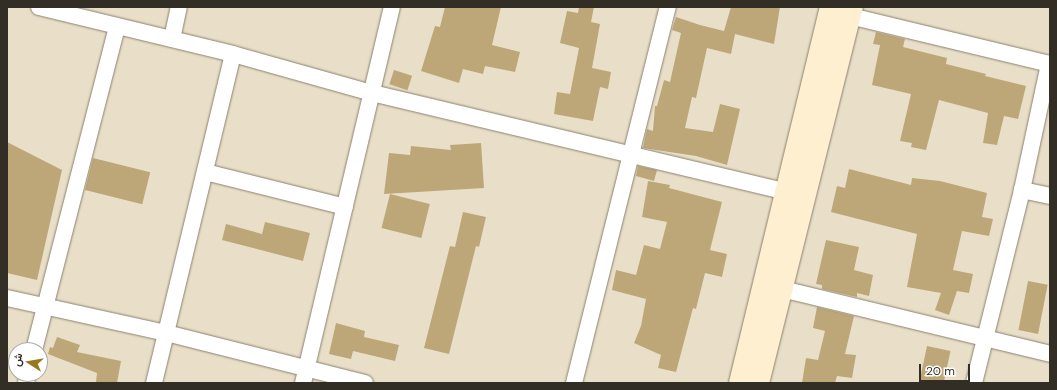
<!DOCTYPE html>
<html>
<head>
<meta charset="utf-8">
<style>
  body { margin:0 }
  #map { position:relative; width:1057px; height:390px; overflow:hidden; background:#e9dfc9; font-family:"DM Sans",Vazirmatn,sans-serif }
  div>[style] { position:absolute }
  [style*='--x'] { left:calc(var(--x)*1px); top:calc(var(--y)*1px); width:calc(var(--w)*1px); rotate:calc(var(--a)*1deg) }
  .building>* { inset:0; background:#bda779; transform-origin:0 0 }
  .roads { filter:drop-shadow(0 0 1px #8b826e) drop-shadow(0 0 1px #8b826e) }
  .minor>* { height:16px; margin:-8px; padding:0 8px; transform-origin:8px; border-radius:8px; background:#fff }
  .secondary>* { height:22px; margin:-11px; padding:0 11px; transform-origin:11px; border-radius:11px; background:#fdefd0 }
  span { translate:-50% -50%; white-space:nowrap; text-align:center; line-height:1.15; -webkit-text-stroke:4px #fff; paint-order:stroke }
  .frame { position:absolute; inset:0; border:8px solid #322e26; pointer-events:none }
  .north { position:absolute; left:8px; top:342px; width:40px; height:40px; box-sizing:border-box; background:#fff; border:1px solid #adaba8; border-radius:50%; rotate:282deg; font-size:11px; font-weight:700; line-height:16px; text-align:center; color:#322e26 }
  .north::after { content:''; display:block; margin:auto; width:14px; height:18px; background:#997620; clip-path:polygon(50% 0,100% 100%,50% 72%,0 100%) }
  .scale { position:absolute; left:919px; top:364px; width:51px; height:18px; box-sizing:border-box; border:2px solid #322e26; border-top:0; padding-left:5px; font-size:12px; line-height:14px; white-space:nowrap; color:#322e26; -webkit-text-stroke:3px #fff; paint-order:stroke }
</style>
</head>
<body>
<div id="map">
  <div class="building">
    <i style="clip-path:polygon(445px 7px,501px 7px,492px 45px,520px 52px,515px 72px,485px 66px,483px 74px,463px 69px,459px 83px,421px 71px,435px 26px,440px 27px)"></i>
    <i style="clip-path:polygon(579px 7px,594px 7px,591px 22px,600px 24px,592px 68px,611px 72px,608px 89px,600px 87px,593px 121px,554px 114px,557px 92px,570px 94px,579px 48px,560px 43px,567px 11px,578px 13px)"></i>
    <i style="clip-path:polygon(731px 7px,780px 7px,774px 44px,735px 34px,731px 54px,707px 48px,696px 98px,692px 97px,685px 128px,713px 132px,720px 104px,740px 109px,727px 165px,696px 156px,643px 148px,647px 129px,653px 131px,655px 106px,657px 106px,664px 80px,670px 82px,681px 33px,672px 30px,676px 17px,700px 25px,724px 31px)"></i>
    <i style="clip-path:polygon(876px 32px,905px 39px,903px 47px,947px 58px,946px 64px,986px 74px,985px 76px,1026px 86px,1018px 119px,1004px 116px,997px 145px,983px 143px,988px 113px,939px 100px,926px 150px,911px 147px,912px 143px,900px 141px,911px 94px,872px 85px,880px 45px,873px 44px)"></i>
    <i style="left:394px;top:70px;width:19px;height:15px;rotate:18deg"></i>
    <i style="clip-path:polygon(7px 142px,62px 170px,37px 280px,7px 273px)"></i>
    <i style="clip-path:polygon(481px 143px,484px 188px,384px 194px,389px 153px,410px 155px,411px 146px,451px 150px,450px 145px)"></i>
    <i style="left:93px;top:158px;width:59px;height:33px;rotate:14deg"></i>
    <i style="clip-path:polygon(638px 166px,657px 170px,654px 181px,636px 176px)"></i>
    <i style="clip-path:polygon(849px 169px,911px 185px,912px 178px,940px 181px,987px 193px,982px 217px,993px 219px,989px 236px,962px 231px,953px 270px,973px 274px,969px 293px,957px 291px,949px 315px,935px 310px,941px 293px,907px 287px,917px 234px,831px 212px,837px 186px,845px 188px)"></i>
    <i style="clip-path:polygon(648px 181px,670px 185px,669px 188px,722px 202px,710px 250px,727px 254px,722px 277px,705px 273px,696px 309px,693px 308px,676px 372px,658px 368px,661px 355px,634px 343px,641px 326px,646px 299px,612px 290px,616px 270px,636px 275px,644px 245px,660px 249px,667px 222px,642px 217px)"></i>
    <i style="left:390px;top:194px;width:41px;height:35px;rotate:14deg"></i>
    <i style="clip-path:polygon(463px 212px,486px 217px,479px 247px,476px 246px,449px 354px,424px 348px,450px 246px,455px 247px)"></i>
    <i style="clip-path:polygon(265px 222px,310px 233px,303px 261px,222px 240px,226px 224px,262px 234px)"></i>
    <i style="clip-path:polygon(826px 240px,859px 247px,854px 270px,873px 275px,869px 296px,857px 293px,857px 297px,822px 289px,822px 285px,816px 284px)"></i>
    <i style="left:1028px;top:281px;width:20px;height:50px;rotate:11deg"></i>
    <i style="clip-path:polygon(817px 307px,854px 316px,845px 354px,856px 355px,852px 378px,837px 376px,835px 383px,802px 383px,806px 358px,818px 360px,825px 331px,813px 328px)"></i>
    <i style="clip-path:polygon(336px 323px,365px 331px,364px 337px,399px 345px,395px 361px,353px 351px,351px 359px,329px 354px)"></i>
    <i style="clip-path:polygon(57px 337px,80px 345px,77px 352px,121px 361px,117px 383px,96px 382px,97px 373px,48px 354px,50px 347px,53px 348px)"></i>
    <i style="left:927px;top:346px;width:24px;height:38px;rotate:12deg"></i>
  </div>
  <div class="roads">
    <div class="minor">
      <i style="--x:39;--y:7;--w:200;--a:13.6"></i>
      <i style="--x:233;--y:54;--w:144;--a:15.7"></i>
      <i style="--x:372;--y:93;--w:437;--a:13.4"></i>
      <i style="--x:850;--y:16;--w:206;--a:13.5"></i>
      <i style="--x:172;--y:39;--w:33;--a:-78"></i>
      <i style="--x:205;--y:172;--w:144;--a:14"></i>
      <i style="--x:1022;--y:190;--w:29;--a:12"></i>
      <i style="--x:782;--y:289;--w:276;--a:13.6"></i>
      <i style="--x:7;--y:298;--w:163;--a:12.4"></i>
      <i style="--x:166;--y:333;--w:205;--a:14.1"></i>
      <i style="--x:34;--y:350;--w:334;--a:-75.6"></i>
      <i style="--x:26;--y:383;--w:9;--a:-77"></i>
      <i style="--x:154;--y:383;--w:338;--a:-76.5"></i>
      <i style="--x:303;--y:383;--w:386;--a:-76.7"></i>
      <i style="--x:574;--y:383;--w:388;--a:-76"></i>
      <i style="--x:974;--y:383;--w:199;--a:-76"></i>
      <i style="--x:1022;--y:190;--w:129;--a:-77.9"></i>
    </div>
    <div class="secondary">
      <i style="--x:740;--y:383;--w:387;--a:-76.4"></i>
      <i style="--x:758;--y:383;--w:388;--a:-76"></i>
    </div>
  </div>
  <div class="frame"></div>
  <div class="north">ش</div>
  <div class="scale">20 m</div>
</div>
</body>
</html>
